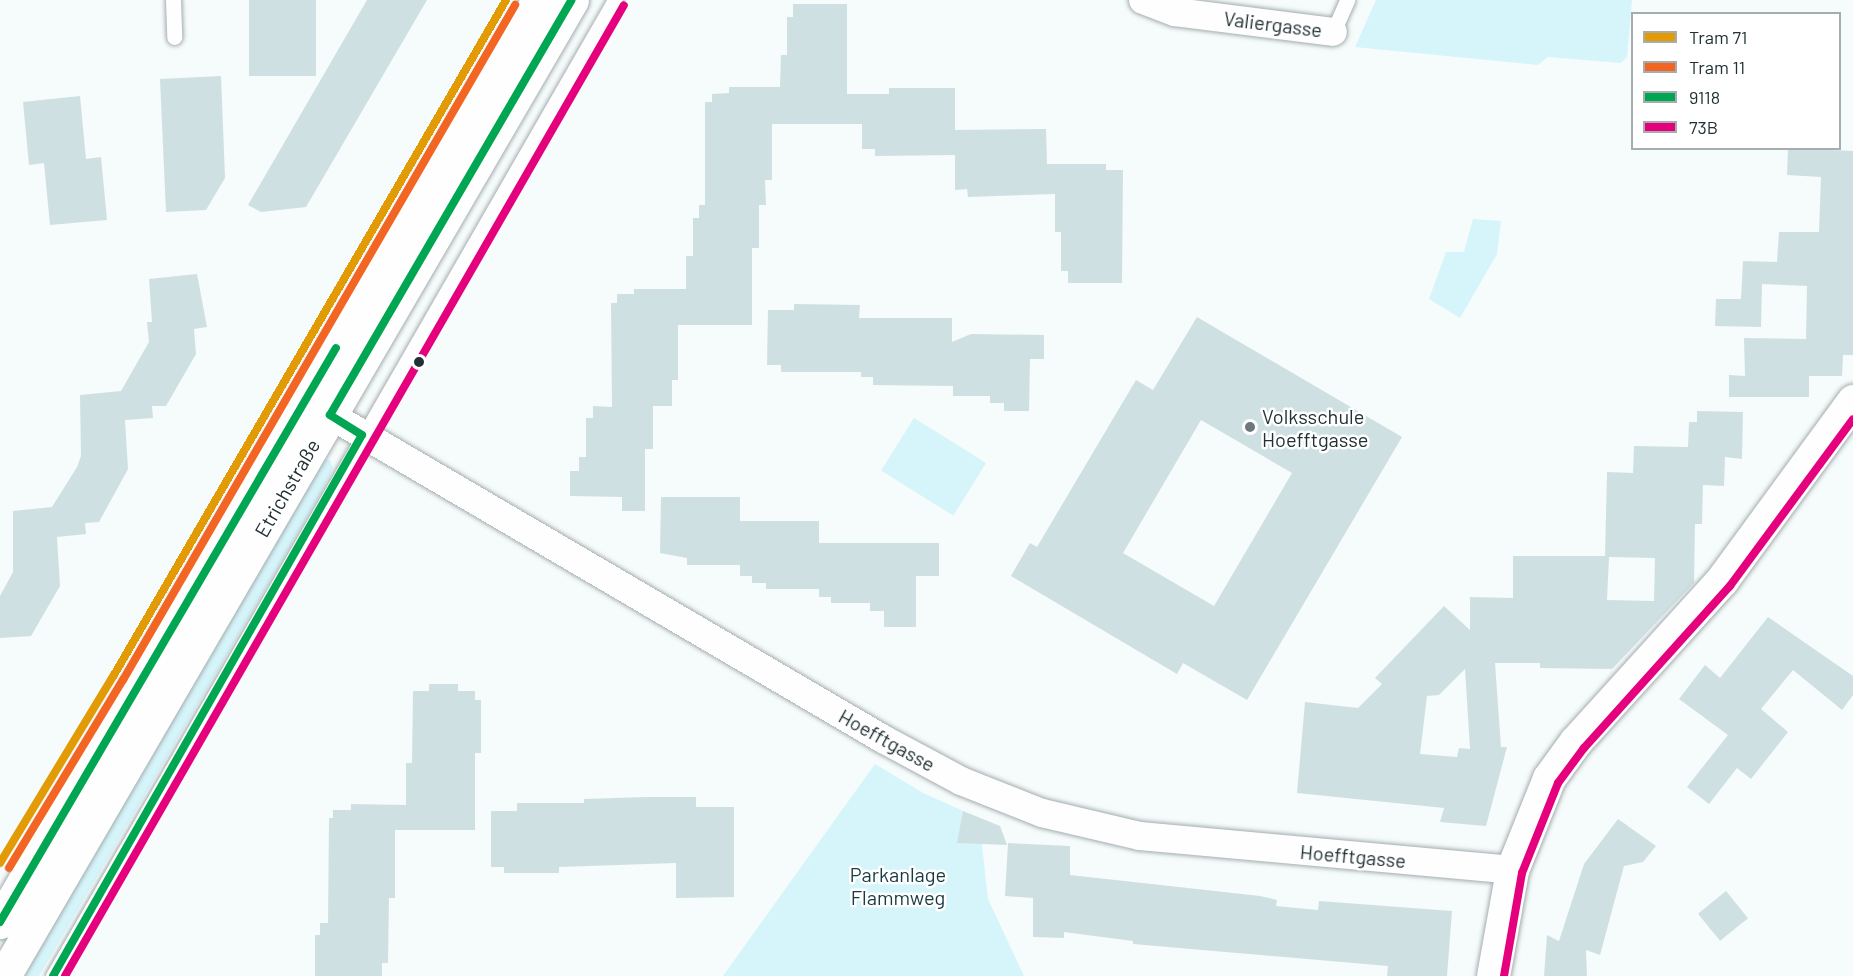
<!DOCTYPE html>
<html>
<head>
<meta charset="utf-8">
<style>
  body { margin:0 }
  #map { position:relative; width:1853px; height:976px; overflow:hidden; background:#f6fbfb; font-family:Barlow,sans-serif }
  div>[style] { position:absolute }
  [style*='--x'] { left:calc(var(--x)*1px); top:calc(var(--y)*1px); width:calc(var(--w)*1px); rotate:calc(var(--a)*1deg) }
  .green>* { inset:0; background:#d5f5fa; transform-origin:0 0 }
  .building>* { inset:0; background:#cfe0e3; transform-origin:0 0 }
  .roads { filter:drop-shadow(0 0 2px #a4adaf) drop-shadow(0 0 2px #a4adaf) }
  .service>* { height:15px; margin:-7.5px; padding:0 7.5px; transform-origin:7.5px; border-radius:7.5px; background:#fefefe }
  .minor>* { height:28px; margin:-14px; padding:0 14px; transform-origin:14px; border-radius:14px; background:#fefefe }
  .tertiary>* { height:33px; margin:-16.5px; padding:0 16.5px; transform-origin:16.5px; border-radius:16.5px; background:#fefefe }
  .primary>* { height:33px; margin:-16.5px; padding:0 16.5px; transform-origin:16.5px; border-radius:16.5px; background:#fefefe }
  .bus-1>* { height:8px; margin:-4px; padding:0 4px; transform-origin:4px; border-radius:4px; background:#00a651 }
  .bus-2>* { height:8px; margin:-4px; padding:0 4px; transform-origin:4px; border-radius:4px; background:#e5007d }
  .tram-1>* { height:8px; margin:-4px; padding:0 4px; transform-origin:4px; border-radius:4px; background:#e29a05 }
  .tram-2>* { height:8px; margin:-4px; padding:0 4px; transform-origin:4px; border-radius:4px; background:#f26522 }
  .dots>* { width:16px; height:16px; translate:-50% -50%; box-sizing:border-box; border:3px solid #fff; border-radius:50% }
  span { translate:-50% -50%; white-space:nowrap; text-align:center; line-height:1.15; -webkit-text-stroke:5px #fff; paint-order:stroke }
  .street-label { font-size:20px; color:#213134 }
  .poi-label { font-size:20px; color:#213134 }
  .left { translate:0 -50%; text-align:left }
  .park-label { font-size:20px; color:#163b41 }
  .legend { position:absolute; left:1631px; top:12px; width:210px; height:138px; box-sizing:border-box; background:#fff; border:2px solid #a6adae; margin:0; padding:8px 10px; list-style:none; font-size:18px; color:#213134 }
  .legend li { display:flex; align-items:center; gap:12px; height:30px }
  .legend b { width:30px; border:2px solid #a6adae }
</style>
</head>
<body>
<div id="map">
  <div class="green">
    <i style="clip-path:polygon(1376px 0,1632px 0,1627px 57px,1621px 63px,1548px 57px,1538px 65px,1355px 47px)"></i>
    <i style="clip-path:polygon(1473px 219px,1501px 221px,1497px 254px,1460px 318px,1429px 299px,1446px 252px,1464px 252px)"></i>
    <i style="left:914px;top:418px;width:85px;height:62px;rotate:32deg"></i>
    <i style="clip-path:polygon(322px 459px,330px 460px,333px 468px,323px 490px,39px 976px,20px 976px)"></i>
    <i style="clip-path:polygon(875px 764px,923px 793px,979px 818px,988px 899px,1024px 976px,723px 976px)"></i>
  </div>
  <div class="building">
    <i style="left:249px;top:0;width:67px;height:76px"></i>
    <i style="clip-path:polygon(367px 0,427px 0,306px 207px,261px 212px,248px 205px)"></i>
    <i style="clip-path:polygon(793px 4px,847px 4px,847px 94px,889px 94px,889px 88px,955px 88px,955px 130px,1046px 129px,1047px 164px,1106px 164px,1106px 170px,1123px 170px,1122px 283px,1068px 283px,1068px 271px,1061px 271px,1061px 232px,1055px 232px,1055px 194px,968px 197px,967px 189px,955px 190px,955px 155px,875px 156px,875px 149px,862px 149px,862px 124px,772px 124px,772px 180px,765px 180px,766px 205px,759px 205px,759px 248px,752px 248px,752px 325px,678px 325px,678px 380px,672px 380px,672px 406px,653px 406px,653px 449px,645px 449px,645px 511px,622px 511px,622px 497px,570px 496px,570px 471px,579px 471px,579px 457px,586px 457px,586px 418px,593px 418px,593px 406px,612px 407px,611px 303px,617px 303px,617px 294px,634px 294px,634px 289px,686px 289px,686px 256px,693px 256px,693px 218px,699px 218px,699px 205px,705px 205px,705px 102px,712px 102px,712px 94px,729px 93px,729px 87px,780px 87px,781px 55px,787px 55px,787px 17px,793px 17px)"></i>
    <i style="clip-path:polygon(221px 76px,225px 178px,206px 210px,166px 212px,160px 79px)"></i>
    <i style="clip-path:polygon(80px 96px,86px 159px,101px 157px,107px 220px,50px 225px,44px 163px,29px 165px,23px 102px)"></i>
    <i style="clip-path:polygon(1788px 148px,1853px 151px,1853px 355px,1843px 355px,1842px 376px,1809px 376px,1809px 397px,1729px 397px,1729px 375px,1745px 376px,1744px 338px,1806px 339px,1807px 286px,1762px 284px,1761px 327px,1715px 326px,1716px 299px,1741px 299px,1743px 261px,1777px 262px,1779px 232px,1819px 232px,1821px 177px,1787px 175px)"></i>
    <i style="clip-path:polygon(197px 274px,207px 327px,194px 329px,196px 354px,166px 406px,152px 406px,153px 418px,125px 420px,128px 469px,99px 522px,85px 523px,86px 534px,57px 537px,60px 586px,31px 636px,0 638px,0 596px,13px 572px,13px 511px,52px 507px,77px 467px,81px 456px,80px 395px,121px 391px,149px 342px,147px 322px,152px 322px,149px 279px)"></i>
    <i style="clip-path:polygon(794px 304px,860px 305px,859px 318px,952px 318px,952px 342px,971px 334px,1044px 335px,1044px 359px,1030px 359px,1029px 411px,1004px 411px,1004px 403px,990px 403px,990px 396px,953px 396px,953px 386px,873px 385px,873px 377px,861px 377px,861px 372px,781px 372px,781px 365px,767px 365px,768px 310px,794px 310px)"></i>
    <i style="clip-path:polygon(evenodd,1197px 317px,1402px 437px,1247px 700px,1183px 663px,1177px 674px,1011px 576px,1030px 543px,1037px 547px,1136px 380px,1153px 390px,1197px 317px,1201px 420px,1292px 473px,1214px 606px,1123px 553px,1201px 420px)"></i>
    <i style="clip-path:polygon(evenodd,1697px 411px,1743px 412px,1742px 459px,1725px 457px,1724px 486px,1703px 485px,1702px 524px,1695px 524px,1694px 583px,1612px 669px,1540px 668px,1540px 663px,1495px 663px,1501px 747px,1507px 747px,1486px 826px,1440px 822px,1444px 808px,1297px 793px,1305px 702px,1358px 708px,1382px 684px,1375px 678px,1444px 606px,1470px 630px,1470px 597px,1513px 598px,1513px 556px,1605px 556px,1607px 472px,1633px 473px,1634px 446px,1688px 447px,1689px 422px,1697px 422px,1697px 411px,1609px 557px,1655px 558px,1654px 601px,1607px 600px,1609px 557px,1697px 411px,1465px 669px,1470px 749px,1459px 748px,1457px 757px,1420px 754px,1427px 696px,1439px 695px,1465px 669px)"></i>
    <i style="clip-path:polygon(661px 497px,740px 497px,740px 521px,819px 521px,819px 543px,939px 543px,939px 576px,916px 576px,916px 627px,884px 627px,884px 611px,870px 611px,870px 603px,831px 603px,831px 597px,819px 597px,819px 589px,766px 589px,766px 583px,752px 583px,752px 576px,740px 576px,740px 565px,687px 565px,687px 558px,660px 553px)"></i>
    <i style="clip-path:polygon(1768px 617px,1853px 676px,1853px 695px,1842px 710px,1793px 670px,1761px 709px,1788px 732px,1751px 779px,1737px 768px,1709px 804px,1687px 787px,1728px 735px,1679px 699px,1705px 665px,1720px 678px)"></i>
    <i style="clip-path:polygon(429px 684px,458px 684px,458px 691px,475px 691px,475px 700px,481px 700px,481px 753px,475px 753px,475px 830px,395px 830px,395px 898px,389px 898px,388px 963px,382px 963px,382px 976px,315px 976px,315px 935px,320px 935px,320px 923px,328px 923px,329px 818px,333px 818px,333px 810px,351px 810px,351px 804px,406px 805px,406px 763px,412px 763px,413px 691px,429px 691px)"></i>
    <i style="clip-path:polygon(647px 797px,696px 797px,696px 807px,734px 807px,734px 897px,676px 898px,676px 863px,559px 867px,559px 873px,504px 873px,504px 867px,491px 867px,491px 811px,517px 811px,517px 803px,584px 803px,584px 799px)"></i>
    <i style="clip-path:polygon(963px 811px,1000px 826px,1007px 845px,957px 843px)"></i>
    <i style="clip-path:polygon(1618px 819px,1656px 846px,1643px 862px,1624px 866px,1600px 955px,1586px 950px,1587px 976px,1544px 976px,1547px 935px,1559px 941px,1584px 864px)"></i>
    <i style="clip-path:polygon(1008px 843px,1070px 846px,1070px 875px,1260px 896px,1277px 900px,1276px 906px,1318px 910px,1319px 901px,1452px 911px,1447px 976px,1387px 976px,1388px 966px,1133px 944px,1133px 941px,1064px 932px,1064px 938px,1033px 937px,1033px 898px,1005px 896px)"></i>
    <i style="left:1726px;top:891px;width:35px;height:36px;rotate:51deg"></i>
  </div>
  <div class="roads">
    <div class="service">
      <i style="--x:173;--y:0;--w:37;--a:88"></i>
      <i style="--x:1333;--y:32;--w:35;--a:-66"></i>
      <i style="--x:53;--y:976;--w:1126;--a:-60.07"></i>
    </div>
    <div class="minor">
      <i style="--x:1143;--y:0;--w:34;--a:21"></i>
      <i style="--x:1175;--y:12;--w:159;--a:7.2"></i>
      <i style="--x:330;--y:415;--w:641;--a:30.37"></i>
      <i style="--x:883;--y:739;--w:89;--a:28.3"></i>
      <i style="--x:961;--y:781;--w:87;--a:21.6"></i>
      <i style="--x:1042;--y:813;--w:101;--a:13.2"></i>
      <i style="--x:1140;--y:836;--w:374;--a:5.2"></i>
    </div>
    <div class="tertiary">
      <i style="--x:1493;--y:976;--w:108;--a:-79.8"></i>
      <i style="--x:1512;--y:870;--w:99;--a:-68.1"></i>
      <i style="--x:1549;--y:778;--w:46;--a:-53.9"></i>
      <i style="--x:1576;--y:741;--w:217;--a:-47.8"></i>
      <i style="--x:1722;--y:580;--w:222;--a:-53.8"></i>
    </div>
    <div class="primary">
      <i style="--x:0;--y:922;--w:1067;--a:-59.74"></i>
      <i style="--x:4;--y:976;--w:1129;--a:-59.8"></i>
    </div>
  </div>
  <div class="bus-1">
    <i style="--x:0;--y:922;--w:665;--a:-59.66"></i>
    <i style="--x:53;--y:976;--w:623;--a:-60.27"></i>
    <i style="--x:362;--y:435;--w:38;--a:-148"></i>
    <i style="--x:330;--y:415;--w:480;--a:-59.8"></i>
  </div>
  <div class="bus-2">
    <i style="--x:65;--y:976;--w:1120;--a:-60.07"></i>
    <i style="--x:1504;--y:976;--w:105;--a:-80.1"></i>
    <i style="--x:1522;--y:873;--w:97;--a:-68.2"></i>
    <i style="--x:1558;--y:783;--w:44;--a:-53.4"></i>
    <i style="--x:1584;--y:748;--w:218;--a:-48"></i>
    <i style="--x:1730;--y:586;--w:207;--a:-53.6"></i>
  </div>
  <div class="tram-1">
    <i style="--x:0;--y:863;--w:220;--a:-58.8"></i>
    <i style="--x:114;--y:675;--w:781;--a:-59.85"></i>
  </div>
  <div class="tram-2">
    <i style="--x:9;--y:868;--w:220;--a:-58.8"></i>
    <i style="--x:123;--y:680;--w:781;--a:-59.85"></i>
  </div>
  <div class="dots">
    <i style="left:419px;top:362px;background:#213134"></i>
    <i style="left:1250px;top:427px;background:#6c787a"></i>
  </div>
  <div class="street-label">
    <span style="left:1273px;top:24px;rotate:7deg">Valiergasse</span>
    <span style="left:287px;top:488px;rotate:-60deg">Etrichstraße</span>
    <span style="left:887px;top:740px;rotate:29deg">Hoefftgasse</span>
    <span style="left:1353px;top:856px;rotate:5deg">Hoefftgasse</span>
  </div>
  <div class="poi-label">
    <span class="left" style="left:1262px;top:428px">Volksschule<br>Hoefftgasse</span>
  </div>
  <div class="park-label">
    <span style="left:898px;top:886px">Parkanlage<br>Flammweg</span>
  </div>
  <ul class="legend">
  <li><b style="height:8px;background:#e29a05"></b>Tram 71</li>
  <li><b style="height:8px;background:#f26522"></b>Tram 11</li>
  <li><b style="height:8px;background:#00a651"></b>9118</li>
  <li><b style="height:8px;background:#e5007d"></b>73B</li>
  </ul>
</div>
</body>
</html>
